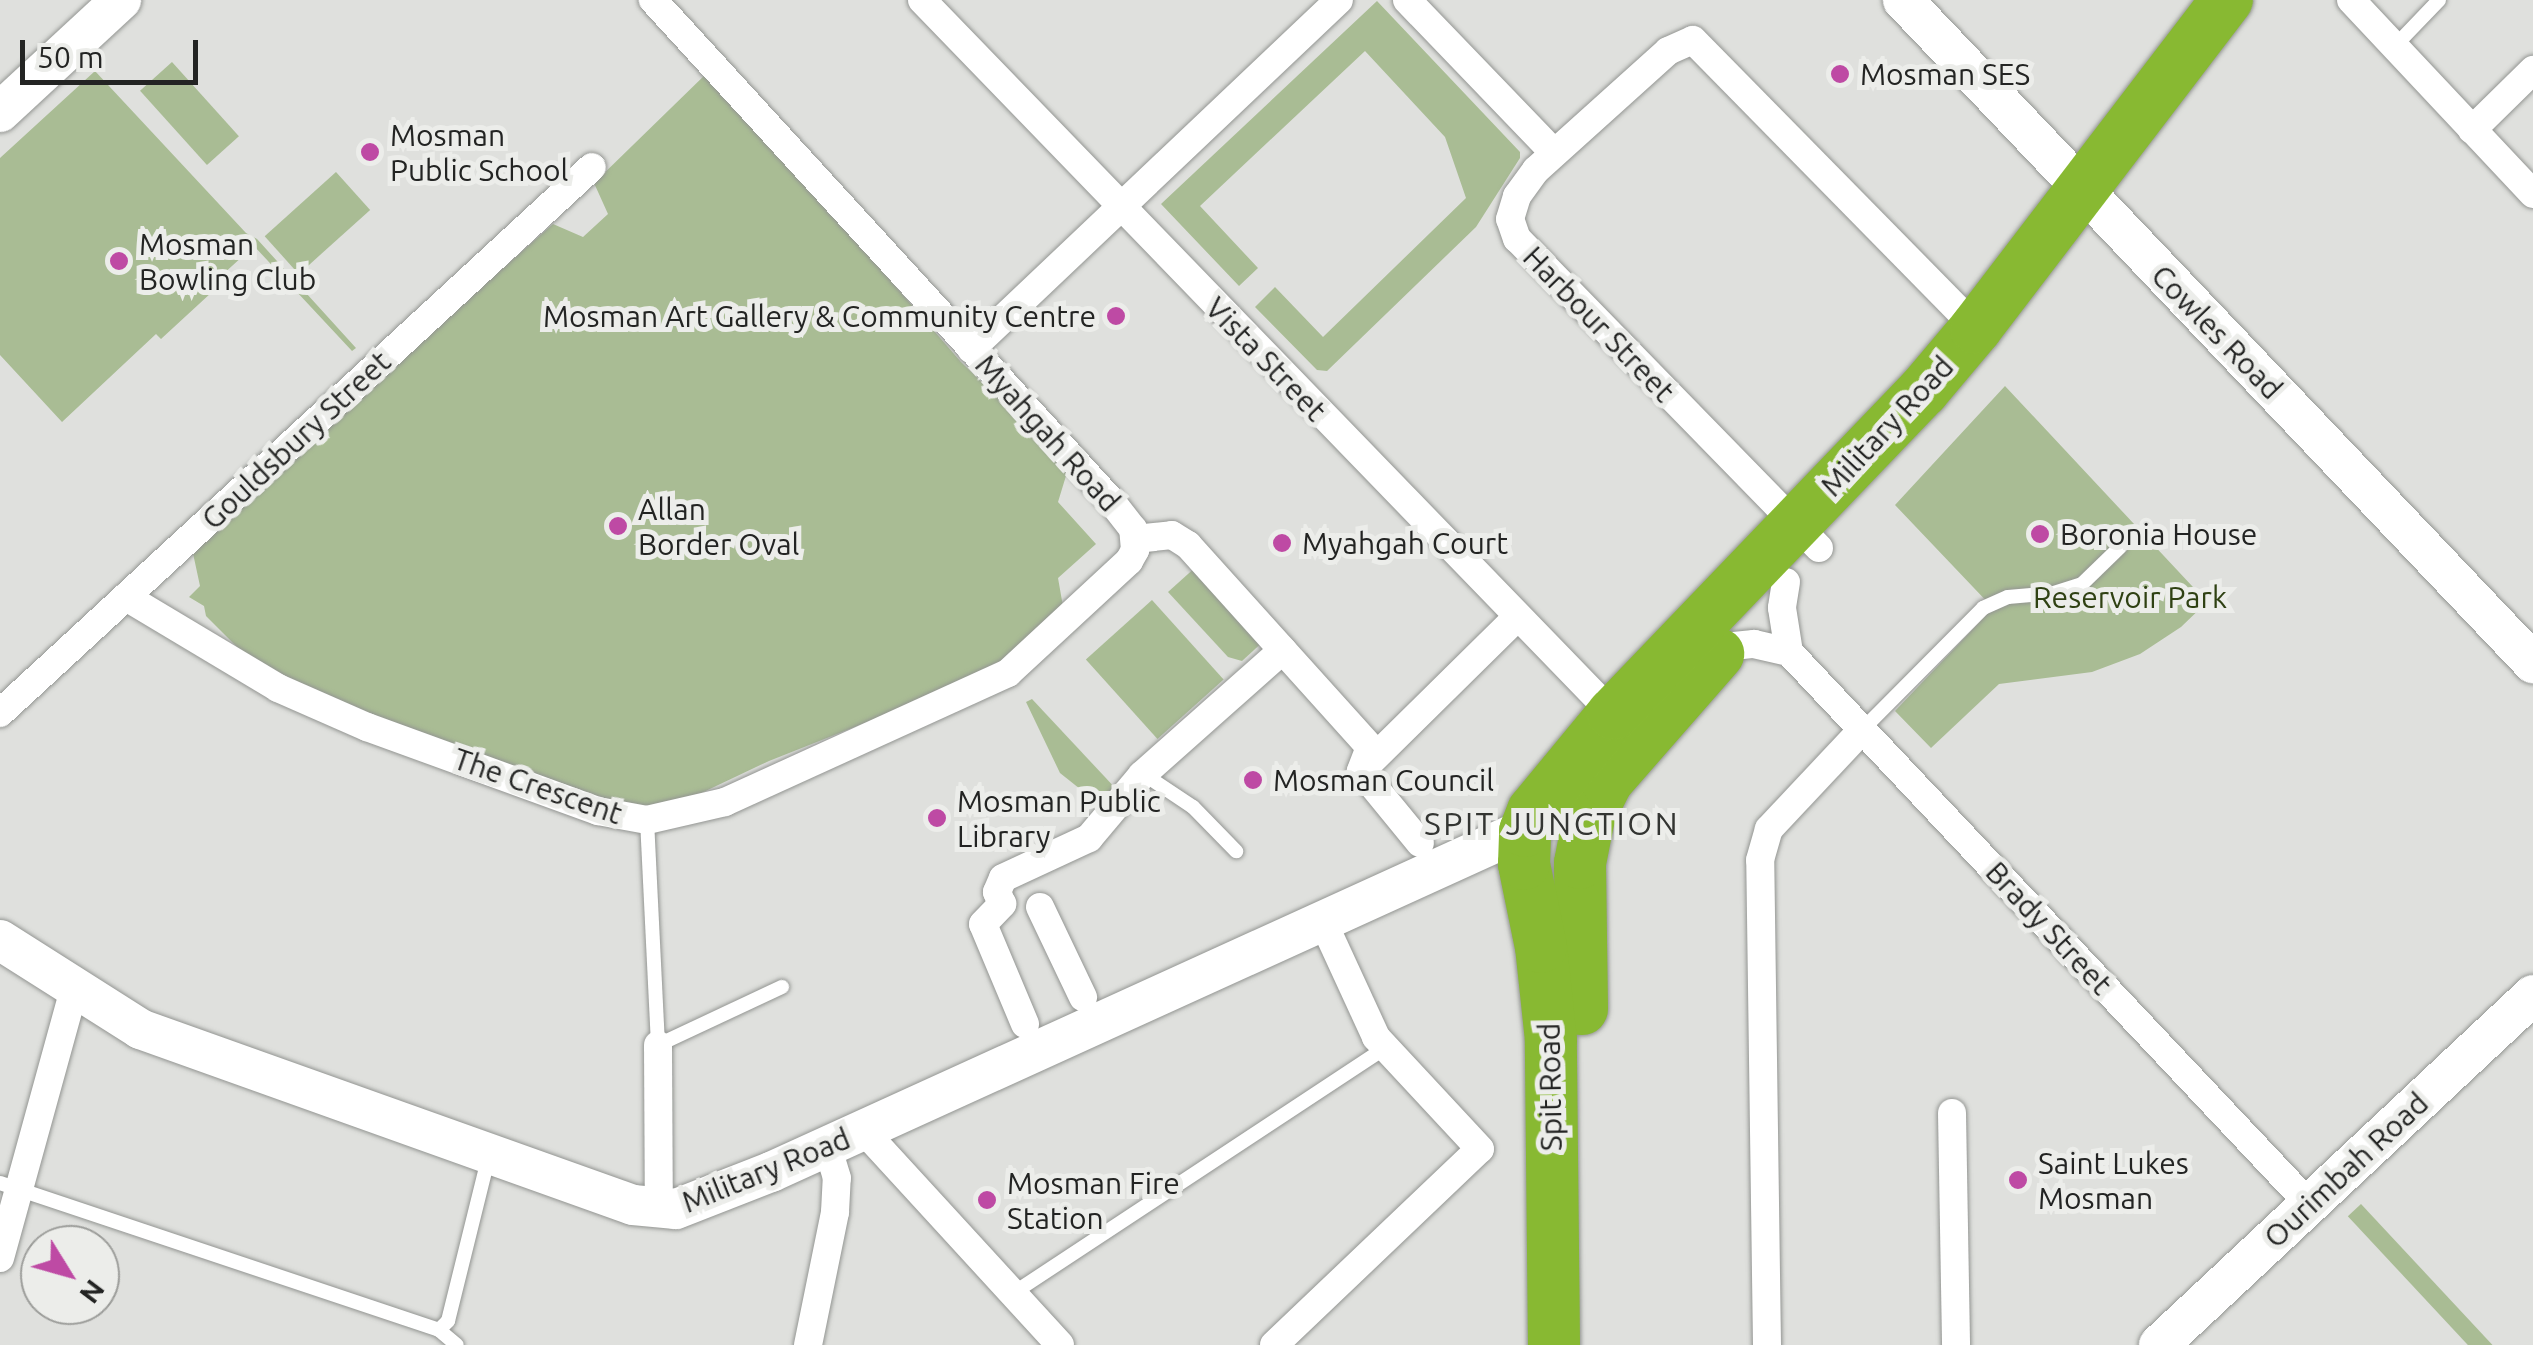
<!DOCTYPE html>
<html>
<head>
<meta charset="utf-8">
<style>
  body { margin:0 }
  #map { position:relative; width:2533px; height:1345px; overflow:hidden; background:#dfe0dd; font-family:Ubuntu,sans-serif }
  div>[style] { position:absolute }
  [style*='--x'] { left:calc(var(--x)*1px); top:calc(var(--y)*1px); width:calc(var(--w)*1px); rotate:calc(var(--a)*1deg) }
  .green>* { inset:0; background:#a9bc94; transform-origin:0 0 }
  .roads { filter:drop-shadow(0 0 2px #939592) drop-shadow(0 0 2px #939592) }
  .lane>* { height:14px; margin:-7px; padding:0 7px; transform-origin:7px; border-radius:7px; background:#fff }
  .street>* { height:28px; margin:-14px; padding:0 14px; transform-origin:14px; border-radius:14px; background:#fff }
  .secondary>* { height:40px; margin:-20px; padding:0 20px; transform-origin:20px; border-radius:20px; background:#fff }
  .highway>* { height:52px; margin:-26px; padding:0 26px; transform-origin:26px; border-radius:26px; background:#88b932 }
  .dots>* { width:28px; height:28px; translate:-50% -50%; box-sizing:border-box; border:5px solid #ecedea; border-radius:50% }
  span { translate:-50% -50%; white-space:nowrap; text-align:center; line-height:1.15; -webkit-text-stroke:10px #ecedea; paint-order:stroke }
  .poi-label { font-size:30px; color:#232423 }
  .left { translate:0 -50%; text-align:left }
  .right { translate:-100% -50%; text-align:right }
  .street-label { font-size:30px; color:#232423 }
  .park-label { font-size:30px; color:#2f4113 }
  .neighbourhood-label { font-size:32px; color:#333532; letter-spacing:2.5px }
  .north { position:absolute; left:20px; top:1225px; width:100px; height:100px; box-sizing:border-box; background:#ecedea; border:2px solid #9c9d9a; border-radius:50%; rotate:127deg; font-size:28px; font-weight:700; line-height:40px; text-align:center; color:#232423 }
  .north::after { content:''; display:block; margin:auto; width:35px; height:45px; background:#be4aa4; clip-path:polygon(50% 0,100% 100%,50% 72%,0 100%) }
  .scale { position:absolute; left:20px; top:40px; width:178px; height:45px; box-sizing:border-box; border:5px solid #232423; border-top:0; padding-left:12px; font-size:30px; line-height:35px; white-space:nowrap; color:#232423; -webkit-text-stroke:8px #ecedea; paint-order:stroke }
</style>
</head>
<body>
<div id="map">
  <div class="green">
    <i style="clip-path:polygon(1377px 1px,1520px 152px,1520px 158px,1476px 227px,1327px 371px,1317px 370px,1255px 307px,1275px 287px,1323px 337px,1466px 198px,1445px 137px,1365px 51px,1200px 206px,1258px 268px,1239px 286px,1161px 204px)"></i>
    <i style="left:172px;top:62px;width:100px;height:43px;rotate:48deg"></i>
    <i style="clip-path:polygon(95px 71px,246px 233px,257px 239px,356px 348px,352px 351px,254px 246px,221px 276px,224px 281px,161px 339px,156px 334px,62px 422px,0 355px,0 158px)"></i>
    <i style="clip-path:polygon(709px 71px,961px 362px,1069px 466px,1058px 502px,1096px 544px,1058px 578px,1064px 612px,1009px 661px,973px 680px,769px 761px,632px 826px,278px 688px,206px 616px,204px 606px,189px 597px,200px 586px,191px 544px,553px 224px,583px 237px,608px 214px,594px 183px)"></i>
    <i style="left:336px;top:172px;width:51px;height:96px;rotate:48deg"></i>
    <i style="clip-path:polygon(2005px 386px,2207px 602px,2181px 627px,2140px 654px,2092px 672px,1999px 684px,1931px 748px,1895px 711px,1993px 608px,1895px 505px)"></i>
    <i style="clip-path:polygon(1198px 565px,1266px 639px,1242px 661px,1228px 657px,1168px 592px)"></i>
    <i style="left:1152px;top:600px;width:107px;height:89px;rotate:48deg"></i>
    <i style="clip-path:polygon(1032px 699px,1118px 791px,1104px 808px,1060px 773px,1026px 702px)"></i>
    <i style="left:2361px;top:1204px;width:194px;height:18px;rotate:47deg"></i>
  </div>
  <div class="roads">
    <div class="lane">
      <i style="--x:2394;--y:47;--w:65;--a:-46.2"></i>
      <i style="--x:1862;--y:730;--w:172;--a:-45.2"></i>
      <i style="--x:1983;--y:608;--w:27;--a:-24"></i>
      <i style="--x:2008;--y:597;--w:46;--a:-5"></i>
      <i style="--x:2054;--y:593;--w:29;--a:-18"></i>
      <i style="--x:2082;--y:584;--w:53;--a:-44.2"></i>
      <i style="--x:1139;--y:771;--w:65;--a:33.7"></i>
      <i style="--x:1193;--y:807;--w:62;--a:45.7"></i>
      <i style="--x:647;--y:820;--w:225;--a:87.2"></i>
      <i style="--x:658;--y:1045;--w:137;--a:-25.1"></i>
      <i style="--x:0;--y:1183;--w:463;--a:18.5"></i>
      <i style="--x:439;--y:1330;--w:23;--a:40"></i>
      <i style="--x:1012;--y:1294;--w:447;--a:-33.4"></i>
      <i style="--x:439;--y:1330;--w:13;--a:-45"></i>
      <i style="--x:448;--y:1321;--w:171;--a:-76.1"></i>
    </div>
    <div class="street">
      <i style="--x:922;--y:0;--w:994;--a:45.94"></i>
      <i style="--x:1407;--y:0;--w:212;--a:46.1"></i>
      <i style="--x:2351;--y:0;--w:266;--a:46.8"></i>
      <i style="--x:2472;--y:130;--w:86;--a:-44.5"></i>
      <i style="--x:971;--y:349;--w:507;--a:-43.48"></i>
      <i style="--x:1135;--y:539;--w:37;--a:-6"></i>
      <i style="--x:1172;--y:535;--w:19;--a:32"></i>
      <i style="--x:1188;--y:545;--w:272;--a:48"></i>
      <i style="--x:1370;--y:747;--w:26;--a:111"></i>
      <i style="--x:1361;--y:771;--w:93;--a:50.7"></i>
      <i style="--x:1819;--y:548;--w:432;--a:-134.3"></i>
      <i style="--x:1517;--y:239;--w:21;--a:-109"></i>
      <i style="--x:1510;--y:219;--w:24;--a:-73"></i>
      <i style="--x:1517;--y:196;--w:32;--a:-54"></i>
      <i style="--x:1536;--y:170;--w:178;--a:-42"></i>
      <i style="--x:1668;--y:51;--w:27;--a:-24"></i>
      <i style="--x:1693;--y:40;--w:404;--a:45.5"></i>
      <i style="--x:1786;--y:582;--w:26;--a:99"></i>
      <i style="--x:1782;--y:608;--w:45;--a:81"></i>
      <i style="--x:126;--y:597;--w:177;--a:30.9"></i>
      <i style="--x:278;--y:688;--w:97;--a:23.7"></i>
      <i style="--x:367;--y:727;--w:246;--a:20"></i>
      <i style="--x:598;--y:811;--w:50;--a:10.4"></i>
      <i style="--x:647;--y:820;--w:80;--a:-13"></i>
      <i style="--x:725;--y:802;--w:311;--a:-24.5"></i>
      <i style="--x:1008;--y:673;--w:165;--a:-42.8"></i>
      <i style="--x:1129;--y:561;--w:13;--a:-61"></i>
      <i style="--x:1135;--y:550;--w:21;--a:-95"></i>
      <i style="--x:1133;--y:529;--w:33;--a:-128"></i>
      <i style="--x:1113;--y:503;--w:682;--a:-132.44"></i>
      <i style="--x:1724;--y:647;--w:30;--a:-6"></i>
      <i style="--x:1754;--y:644;--w:36;--a:13"></i>
      <i style="--x:1789;--y:652;--w:758;--a:46.71"></i>
      <i style="--x:0;--y:713;--w:805;--a:-42.69"></i>
      <i style="--x:1362;--y:770;--w:218;--a:-44.6"></i>
      <i style="--x:1040;--y:907;--w:100;--a:64.5"></i>
      <i style="--x:1025;--y:1024;--w:108;--a:-112.8"></i>
      <i style="--x:983;--y:924;--w:28;--a:-46"></i>
      <i style="--x:1002;--y:904;--w:13;--a:-113"></i>
      <i style="--x:997;--y:892;--w:15;--a:-67"></i>
      <i style="--x:1003;--y:878;--w:95;--a:-24.9"></i>
      <i style="--x:1089;--y:838;--w:82;--a:-49.9"></i>
      <i style="--x:1142;--y:775;--w:188;--a:-41.6"></i>
      <i style="--x:658;--y:1045;--w:164;--a:89.7"></i>
      <i style="--x:1952;--y:1113;--w:232;--a:89"></i>
      <i style="--x:864;--y:1131;--w:290;--a:47.5"></i>
      <i style="--x:0;--y:1258;--w:278;--a:-74.6"></i>
      <i style="--x:808;--y:1345;--w:136;--a:-78.5"></i>
      <i style="--x:835;--y:1212;--w:34;--a:-87"></i>
      <i style="--x:837;--y:1178;--w:34;--a:-107"></i>
      <i style="--x:1274;--y:1345;--w:284;--a:-43.6"></i>
      <i style="--x:1480;--y:1149;--w:153;--a:-132.9"></i>
      <i style="--x:1376;--y:1037;--w:127;--a:-114.7"></i>
      <i style="--x:1767;--y:1345;--w:485;--a:-90.8"></i>
      <i style="--x:1760;--y:860;--w:32;--a:-74"></i>
      <i style="--x:1769;--y:829;--w:136;--a:-46.8"></i>
    </div>
    <div class="secondary">
      <i style="--x:1903;--y:0;--w:915;--a:46.46"></i>
      <i style="--x:0;--y:112;--w:165;--a:-42.8"></i>
      <i style="--x:0;--y:940;--w:166;--a:32.4"></i>
      <i style="--x:140;--y:1029;--w:523;--a:19.65"></i>
      <i style="--x:633;--y:1205;--w:43;--a:5.3"></i>
      <i style="--x:676;--y:1209;--w:102;--a:-21.3"></i>
      <i style="--x:771;--y:1172;--w:850;--a:-24.46"></i>
      <i style="--x:2159;--y:1345;--w:512;--a:-43.1"></i>
    </div>
    <div class="highway">
      <i style="--x:1582;--y:1009;--w:146;--a:-90.8"></i>
      <i style="--x:1580;--y:863;--w:47;--a:-78.9"></i>
      <i style="--x:1589;--y:817;--w:40;--a:-63.4"></i>
      <i style="--x:1607;--y:781;--w:169;--a:-48.8"></i>
      <i style="--x:1554;--y:1345;--w:305;--a:-90.6"></i>
      <i style="--x:1551;--y:1040;--w:94;--a:-96.1"></i>
      <i style="--x:1541;--y:947;--w:85;--a:-101.6"></i>
      <i style="--x:1524;--y:864;--w:33;--a:-88"></i>
      <i style="--x:1525;--y:831;--w:22;--a:-68"></i>
      <i style="--x:1533;--y:811;--w:126;--a:-50.5"></i>
      <i style="--x:1613;--y:714;--w:448;--a:-46.2"></i>
      <i style="--x:1923;--y:391;--w:82;--a:-49.9"></i>
      <i style="--x:1976;--y:328;--w:413;--a:-52.6"></i>
    </div>
  </div>
  <div class="dots">
    <i style="left:1840px;top:74px;background:#be4aa4"></i>
    <i style="left:370px;top:152px;background:#be4aa4"></i>
    <i style="left:119px;top:261px;background:#be4aa4"></i>
    <i style="left:1116px;top:316px;background:#be4aa4"></i>
    <i style="left:618px;top:526px;background:#be4aa4"></i>
    <i style="left:2040px;top:534px;background:#be4aa4"></i>
    <i style="left:1282px;top:543px;background:#be4aa4"></i>
    <i style="left:1253px;top:780px;background:#be4aa4"></i>
    <i style="left:937px;top:818px;background:#be4aa4"></i>
    <i style="left:2018px;top:1180px;background:#be4aa4"></i>
    <i style="left:987px;top:1200px;background:#be4aa4"></i>
  </div>
  <div class="poi-label">
    <span class="left" style="left:1860px;top:74px">Mosman SES</span>
    <span class="left" style="left:390px;top:152px">Mosman<br>Public School</span>
    <span class="left" style="left:139px;top:261px">Mosman<br>Bowling Club</span>
    <span class="right" style="left:1096px;top:316px">Mosman Art Gallery &amp; Community Centre</span>
    <span class="left" style="left:638px;top:526px">Allan<br>Border Oval</span>
    <span class="left" style="left:2060px;top:534px">Boronia House</span>
    <span class="left" style="left:1302px;top:543px">Myahgah Court</span>
    <span class="left" style="left:1273px;top:780px">Mosman Council</span>
    <span class="left" style="left:957px;top:818px">Mosman Public<br>Library</span>
    <span class="left" style="left:2038px;top:1180px">Saint Lukes<br>Mosman</span>
    <span class="left" style="left:1007px;top:1200px">Mosman Fire<br>Station</span>
  </div>
  <div class="street-label">
    <span style="left:1599px;top:324px;rotate:46deg">Harbour Street</span>
    <span style="left:2217px;top:332px;rotate:46deg">Cowles Road</span>
    <span style="left:1266px;top:359px;rotate:46deg">Vista Street</span>
    <span style="left:1887px;top:426px;rotate:-47deg">Military Road</span>
    <span style="left:1048px;top:433px;rotate:48deg">Myahgah Road</span>
    <span style="left:296px;top:440px;rotate:-43deg">Gouldsbury Street</span>
    <span style="left:538px;top:786px;rotate:19deg">The Crescent</span>
    <span style="left:2049px;top:928px;rotate:47deg">Brady Street</span>
    <span style="left:1550px;top:1087px;rotate:-91deg">Spit Road</span>
    <span style="left:766px;top:1170px;rotate:-22deg">Military Road</span>
    <span style="left:2346px;top:1170px;rotate:-43deg">Ourimbah Road</span>
  </div>
  <div class="park-label">
    <span style="left:2130px;top:597px">Reservoir Park</span>
  </div>
  <div class="neighbourhood-label">
    <span style="left:1552px;top:823px">SPIT JUNCTION</span>
  </div>
  <div class="north">N</div>
  <div class="scale">50 m</div>
</div>
</body>
</html>
